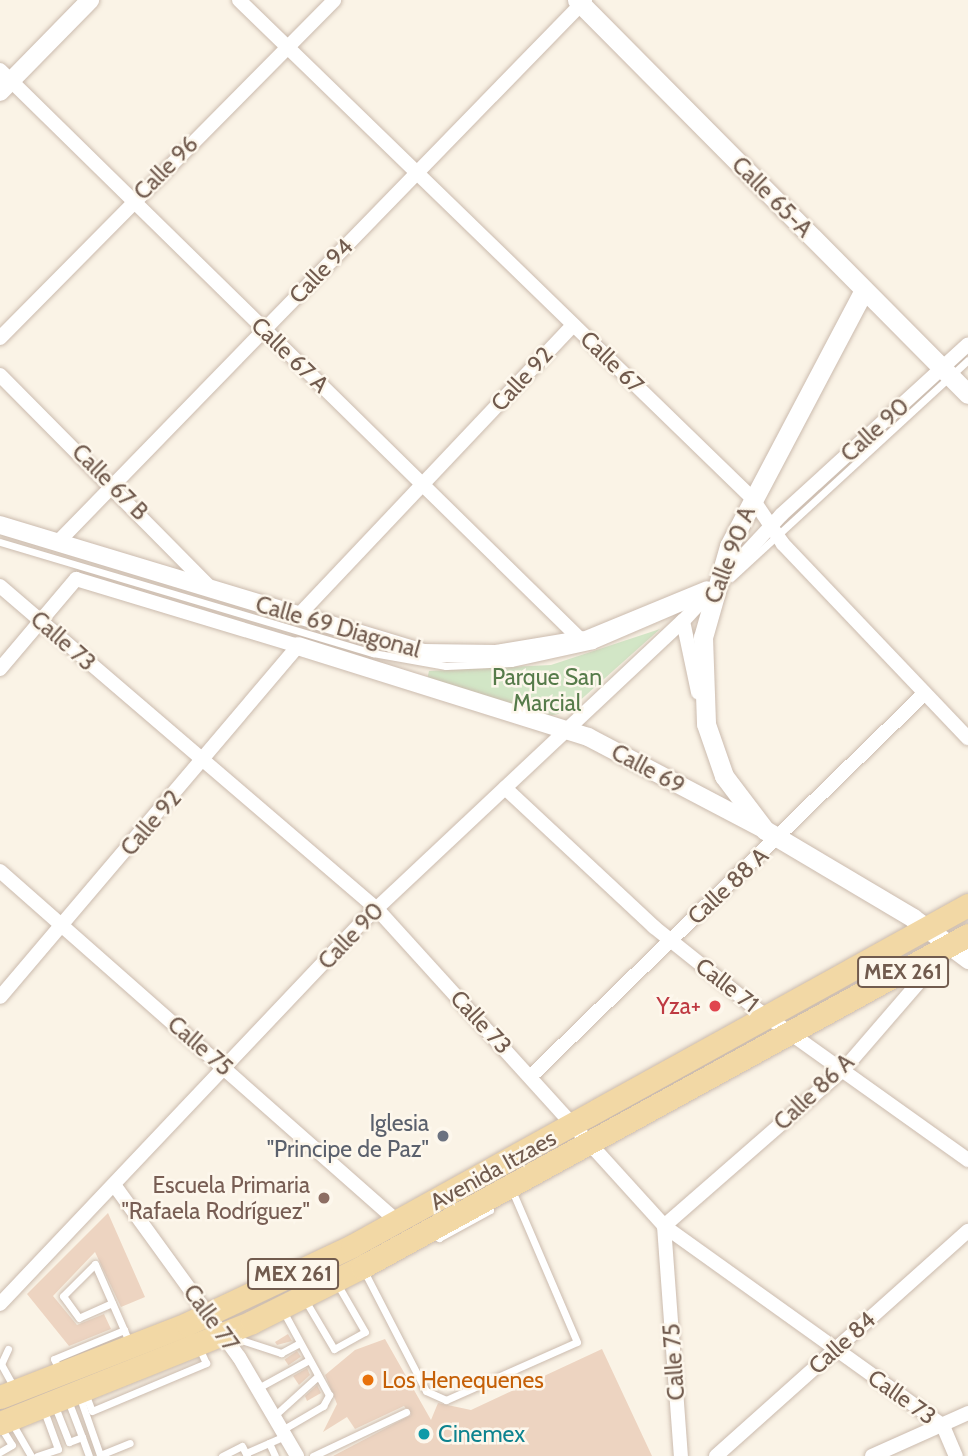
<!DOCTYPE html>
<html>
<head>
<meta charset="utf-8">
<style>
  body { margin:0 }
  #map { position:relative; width:968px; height:1456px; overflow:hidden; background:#faf3e6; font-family:Cabin,sans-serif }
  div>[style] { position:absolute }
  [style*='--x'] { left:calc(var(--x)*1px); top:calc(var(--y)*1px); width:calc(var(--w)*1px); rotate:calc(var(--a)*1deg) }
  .green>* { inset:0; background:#d2e6c6 }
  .building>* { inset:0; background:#edd4c1; transform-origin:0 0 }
  .roads { filter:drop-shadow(0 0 2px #cbbbae) drop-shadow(0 0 2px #cbbbae) }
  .service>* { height:7px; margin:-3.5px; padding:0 3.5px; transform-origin:3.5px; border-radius:3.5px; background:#fff }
  .minor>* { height:14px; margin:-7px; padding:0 7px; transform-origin:7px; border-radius:7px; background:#fff }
  .tertiary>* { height:18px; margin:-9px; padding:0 9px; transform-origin:9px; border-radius:9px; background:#fff }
  .secondary>* { height:19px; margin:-9.5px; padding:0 9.5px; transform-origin:9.5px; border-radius:9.5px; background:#fff }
  .primary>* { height:23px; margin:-11.5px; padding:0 11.5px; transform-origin:11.5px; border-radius:11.5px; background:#f2d8a5 }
  .dots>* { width:19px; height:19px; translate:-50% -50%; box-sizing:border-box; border:4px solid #fdf7ec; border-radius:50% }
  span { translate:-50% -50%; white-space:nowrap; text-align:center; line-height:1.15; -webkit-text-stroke:5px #fdf7ec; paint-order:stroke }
  .shield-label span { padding:2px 5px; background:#fdf7ec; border:2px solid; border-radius:5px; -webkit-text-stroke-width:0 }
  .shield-label { font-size:21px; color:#715b4e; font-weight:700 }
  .street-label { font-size:23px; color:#715b4e }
  .park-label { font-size:23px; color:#567b4a }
  .health-label { font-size:23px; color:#be3a42 }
  .right { translate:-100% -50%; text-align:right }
  .worship-label { font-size:23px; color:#5b616d }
  .education-label { font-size:23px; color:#785e54 }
  .food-label { font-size:23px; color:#c56008 }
  .left { translate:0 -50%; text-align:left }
  .culture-label { font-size:23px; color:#0d838f }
</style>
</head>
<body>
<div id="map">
  <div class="green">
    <i style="clip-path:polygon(660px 629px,567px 712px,541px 718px,427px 680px,429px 671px,551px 665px)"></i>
  </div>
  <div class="building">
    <i style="clip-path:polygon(108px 1213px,145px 1297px,121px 1307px,95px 1252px,53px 1296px,77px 1325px,104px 1314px,111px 1329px,69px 1346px,27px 1294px)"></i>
    <i style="clip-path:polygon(288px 1334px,292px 1341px,277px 1345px,275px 1342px)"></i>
    <i style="clip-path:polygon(385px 1339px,431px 1420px,438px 1403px,471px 1410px,602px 1349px,652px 1456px,333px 1456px,411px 1415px,404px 1406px,355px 1429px,347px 1417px,323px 1432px,337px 1404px,325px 1375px,355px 1350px)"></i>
    <i style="left:297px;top:1351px;width:7px;height:15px;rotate:56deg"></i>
    <i style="clip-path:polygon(307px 1368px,310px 1375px,299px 1385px,293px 1376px)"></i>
    <i style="clip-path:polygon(317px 1385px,321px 1393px,307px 1401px,305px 1396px)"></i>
  </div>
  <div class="roads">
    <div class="service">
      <i style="--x:0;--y:542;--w:389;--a:16.6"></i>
      <i style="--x:373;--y:653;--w:74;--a:10.1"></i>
      <i style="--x:446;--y:666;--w:65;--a:-2.6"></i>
      <i style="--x:511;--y:663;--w:84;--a:-12.4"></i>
      <i style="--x:593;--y:645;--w:111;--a:-23.3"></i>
      <i style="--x:731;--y:578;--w:322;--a:-42.6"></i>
      <i style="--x:434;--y:1235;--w:6;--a:31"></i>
      <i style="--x:439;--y:1238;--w:58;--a:-28.8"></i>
      <i style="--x:490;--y:1210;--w:8;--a:-90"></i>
      <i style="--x:364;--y:1271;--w:135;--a:62.7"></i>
      <i style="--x:426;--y:1391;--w:22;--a:24"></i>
      <i style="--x:446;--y:1400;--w:143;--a:-23.9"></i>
      <i style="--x:577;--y:1342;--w:168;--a:-113.2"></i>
      <i style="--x:305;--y:1300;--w:57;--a:59.4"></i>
      <i style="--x:334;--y:1349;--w:35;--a:-29"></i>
      <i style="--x:365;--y:1332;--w:58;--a:-120.1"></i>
      <i style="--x:112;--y:1303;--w:36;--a:156"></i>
      <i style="--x:79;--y:1318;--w:27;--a:-126"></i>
      <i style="--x:63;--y:1296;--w:45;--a:-45"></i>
      <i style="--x:95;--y:1264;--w:72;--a:66.3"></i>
      <i style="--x:232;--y:1337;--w:52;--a:18.1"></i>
      <i style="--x:281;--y:1353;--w:21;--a:-28"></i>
      <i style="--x:8;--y:1349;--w:17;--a:115"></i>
      <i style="--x:1;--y:1364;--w:26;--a:61"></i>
      <i style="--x:59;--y:1370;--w:12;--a:-114"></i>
      <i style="--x:54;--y:1359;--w:76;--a:-22.5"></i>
      <i style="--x:124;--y:1330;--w:15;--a:67"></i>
      <i style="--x:258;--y:1388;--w:58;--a:-28.8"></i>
      <i style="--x:85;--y:1393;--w:19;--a:69"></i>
      <i style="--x:92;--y:1411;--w:124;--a:-22.8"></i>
      <i style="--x:206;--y:1363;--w:17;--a:-115"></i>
      <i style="--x:79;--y:1395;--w:64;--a:70.7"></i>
      <i style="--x:100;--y:1455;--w:32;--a:-22"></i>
      <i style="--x:54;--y:1404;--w:41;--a:68.5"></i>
      <i style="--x:69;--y:1442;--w:14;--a:-21"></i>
      <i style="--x:82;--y:1437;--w:39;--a:-111"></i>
      <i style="--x:274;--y:1416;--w:59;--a:-42.3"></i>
      <i style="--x:12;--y:1423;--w:38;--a:60"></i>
      <i style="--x:0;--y:1426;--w:22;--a:58"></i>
      <i style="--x:12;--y:1445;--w:14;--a:150"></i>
      <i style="--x:282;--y:1430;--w:48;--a:-30.3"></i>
      <i style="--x:323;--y:1406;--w:13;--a:-61"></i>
      <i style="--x:329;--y:1395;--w:96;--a:-118.7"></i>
      <i style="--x:82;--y:1437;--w:20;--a:70"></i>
      <i style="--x:269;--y:1443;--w:14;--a:65"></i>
      <i style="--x:246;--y:1453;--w:43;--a:-23.6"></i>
      <i style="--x:37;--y:1456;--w:22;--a:-18"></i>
      <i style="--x:58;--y:1449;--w:44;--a:-110.1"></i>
      <i style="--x:222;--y:1456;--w:22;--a:-27"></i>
      <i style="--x:242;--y:1446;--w:11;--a:63"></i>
      <i style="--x:313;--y:1456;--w:103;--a:-25.3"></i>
    </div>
    <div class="minor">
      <i style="--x:239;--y:0;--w:715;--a:44.15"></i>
      <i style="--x:752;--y:498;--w:55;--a:56"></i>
      <i style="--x:783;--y:544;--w:268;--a:46.4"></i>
      <i style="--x:0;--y:70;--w:814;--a:44.45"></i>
      <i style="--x:581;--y:640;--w:136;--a:-22.4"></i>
      <i style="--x:0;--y:338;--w:475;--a:-45.3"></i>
      <i style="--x:0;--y:375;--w:304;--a:45.3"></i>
      <i style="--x:58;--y:542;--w:756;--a:-45.8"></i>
      <i style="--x:0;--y:586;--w:496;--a:40.6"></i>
      <i style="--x:377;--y:909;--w:428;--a:47.8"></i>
      <i style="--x:664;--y:1226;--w:343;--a:35.6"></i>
      <i style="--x:943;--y:1426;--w:33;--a:67"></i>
      <i style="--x:297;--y:617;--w:402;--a:-46.6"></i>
      <i style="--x:683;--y:621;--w:73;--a:78.1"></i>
      <i style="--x:0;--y:669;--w:118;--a:-49.8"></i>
      <i style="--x:76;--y:579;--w:232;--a:16.8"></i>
      <i style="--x:298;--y:646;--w:460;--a:130.3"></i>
      <i style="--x:505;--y:788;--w:204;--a:43"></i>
      <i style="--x:654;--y:927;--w:129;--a:38.7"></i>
      <i style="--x:755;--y:1008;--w:262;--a:35.5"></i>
      <i style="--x:0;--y:871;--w:531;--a:41.41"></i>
      <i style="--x:531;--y:1076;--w:548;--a:-44.19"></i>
      <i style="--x:115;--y:1186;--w:211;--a:54.1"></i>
      <i style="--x:239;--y:1357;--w:115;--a:59.6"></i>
      <i style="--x:664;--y:1226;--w:239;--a:-41.1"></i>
      <i style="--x:844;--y:1069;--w:155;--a:-49.2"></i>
      <i style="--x:664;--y:1226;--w:231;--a:85.8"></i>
      <i style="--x:0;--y:1304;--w:523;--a:-46.55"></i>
      <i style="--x:360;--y:924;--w:443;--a:-43.2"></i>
      <i style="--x:683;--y:621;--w:144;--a:-47.2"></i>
      <i style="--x:781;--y:515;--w:253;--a:-42.4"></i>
      <i style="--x:716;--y:1456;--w:338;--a:-41.8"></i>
      <i style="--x:872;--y:1456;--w:105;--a:-24.1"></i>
    </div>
    <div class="tertiary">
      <i style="--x:0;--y:92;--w:129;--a:-45.6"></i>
      <i style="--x:0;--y:525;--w:442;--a:16.8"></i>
      <i style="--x:423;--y:653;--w:73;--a:0.8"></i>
      <i style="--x:496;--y:654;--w:86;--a:-9.4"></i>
      <i style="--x:298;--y:646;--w:304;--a:17.4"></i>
      <i style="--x:588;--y:737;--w:200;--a:27.7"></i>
    </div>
    <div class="secondary">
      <i style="--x:577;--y:0;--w:555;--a:45.22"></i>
      <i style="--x:864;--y:290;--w:289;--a:117.8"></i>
      <i style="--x:729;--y:546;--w:95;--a:105.9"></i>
      <i style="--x:703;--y:637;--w:87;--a:88"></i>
      <i style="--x:706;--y:724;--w:55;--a:70.9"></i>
      <i style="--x:724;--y:776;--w:68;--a:52.8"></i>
      <i style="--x:765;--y:830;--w:172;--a:30.7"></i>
      <i style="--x:913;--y:918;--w:69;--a:36.7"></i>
    </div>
    <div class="primary">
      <i style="--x:0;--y:1397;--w:201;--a:-21.3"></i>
      <i style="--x:187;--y:1324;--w:183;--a:-25.3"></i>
      <i style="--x:352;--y:1246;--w:704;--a:-28.97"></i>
      <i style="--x:0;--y:1423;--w:271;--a:-21.8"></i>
      <i style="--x:252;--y:1322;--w:123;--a:-26.6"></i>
      <i style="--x:362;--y:1267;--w:691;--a:-28.72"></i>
    </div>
  </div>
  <div class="dots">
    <i style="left:715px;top:1006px;background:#e0444e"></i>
    <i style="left:443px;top:1136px;background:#6b7280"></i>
    <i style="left:324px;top:1198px;background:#8d6e63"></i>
    <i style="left:368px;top:1380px;background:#e8710a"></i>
    <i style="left:424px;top:1434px;background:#0f9aa8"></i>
  </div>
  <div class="shield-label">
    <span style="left:903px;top:972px">MEX 261</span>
    <span style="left:293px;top:1274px">MEX 261</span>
  </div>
  <div class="street-label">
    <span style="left:166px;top:168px;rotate:-45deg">Calle 96</span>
    <span style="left:772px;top:197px;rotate:45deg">Calle 65-A</span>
    <span style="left:321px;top:271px;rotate:-46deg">Calle 94</span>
    <span style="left:290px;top:355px;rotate:44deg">Calle 67 A</span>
    <span style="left:612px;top:362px;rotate:44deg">Calle 67</span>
    <span style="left:522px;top:379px;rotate:-47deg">Calle 92</span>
    <span style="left:875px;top:430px;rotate:-42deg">Calle 90</span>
    <span style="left:110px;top:482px;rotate:45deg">Calle 67 B</span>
    <span style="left:730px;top:555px;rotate:-69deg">Calle 90 A</span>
    <span style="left:338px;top:627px;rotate:16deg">Calle 69 Diagonal</span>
    <span style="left:63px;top:641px;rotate:41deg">Calle 73</span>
    <span style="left:648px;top:769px;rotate:28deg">Calle 69</span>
    <span style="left:151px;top:823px;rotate:-49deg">Calle 92</span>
    <span style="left:728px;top:886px;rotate:-43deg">Calle 88 A</span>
    <span style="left:351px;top:936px;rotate:-46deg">Calle 90</span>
    <span style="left:727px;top:985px;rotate:38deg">Calle 71</span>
    <span style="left:481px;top:1022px;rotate:47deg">Calle 73</span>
    <span style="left:200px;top:1046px;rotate:41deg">Calle 75</span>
    <span style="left:814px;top:1092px;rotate:-43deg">Calle 86 A</span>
    <span style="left:493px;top:1170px;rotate:-29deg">Avenida Itzaes</span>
    <span style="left:211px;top:1318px;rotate:54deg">Calle 77</span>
    <span style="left:842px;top:1343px;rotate:-42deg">Calle 84</span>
    <span style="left:674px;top:1362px;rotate:-94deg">Calle 75</span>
    <span style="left:902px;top:1397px;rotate:35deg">Calle 73</span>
  </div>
  <div class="park-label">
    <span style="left:547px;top:690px">Parque San<br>Marcial</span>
  </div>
  <div class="health-label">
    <span class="right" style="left:701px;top:1006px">Yza+</span>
  </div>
  <div class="worship-label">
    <span class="right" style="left:429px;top:1136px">Iglesia<br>"Principe de Paz"</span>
  </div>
  <div class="education-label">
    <span class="right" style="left:310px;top:1198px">Escuela Primaria<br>"Rafaela Rodríguez"</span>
  </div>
  <div class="food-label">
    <span class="left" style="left:382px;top:1380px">Los Henequenes</span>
  </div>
  <div class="culture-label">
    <span class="left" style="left:438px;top:1434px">Cinemex</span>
  </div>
</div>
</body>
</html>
